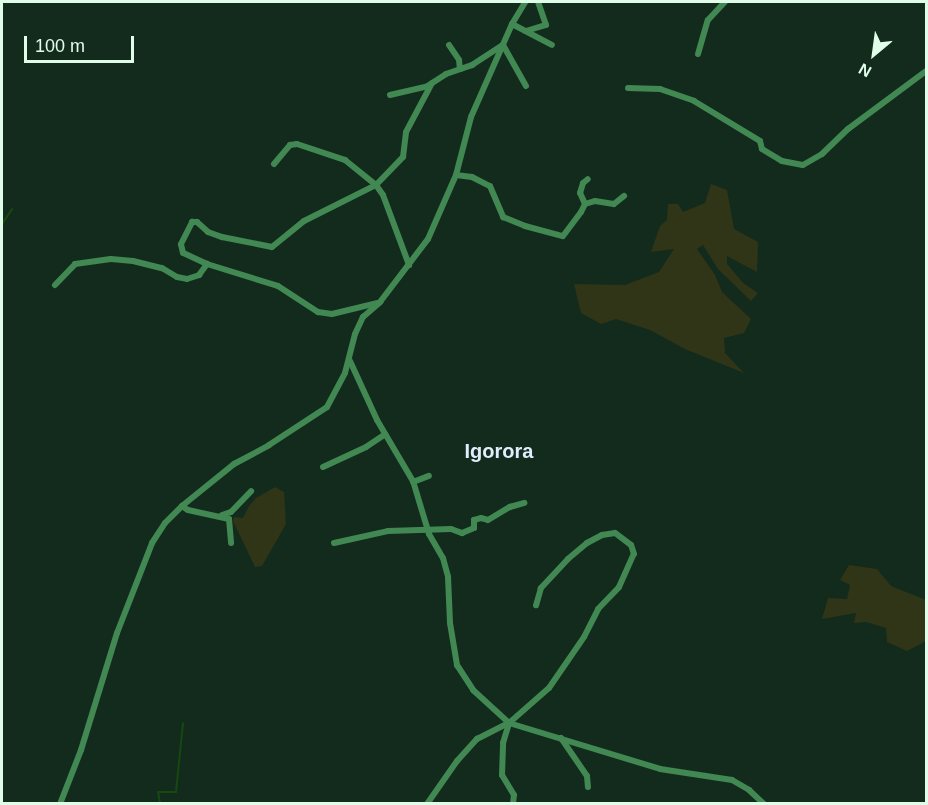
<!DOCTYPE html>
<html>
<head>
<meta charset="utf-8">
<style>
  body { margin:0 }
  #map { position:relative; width:928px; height:805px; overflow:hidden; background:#132b1d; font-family:Helvetica,sans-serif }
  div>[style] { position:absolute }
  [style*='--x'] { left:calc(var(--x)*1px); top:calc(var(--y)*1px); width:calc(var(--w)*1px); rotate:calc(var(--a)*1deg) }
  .green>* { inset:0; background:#2f3516 }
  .stream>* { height:2px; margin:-1px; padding:0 1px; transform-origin:1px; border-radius:1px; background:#17490e }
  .street>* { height:6px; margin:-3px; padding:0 3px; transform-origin:3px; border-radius:3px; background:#418853 }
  span { translate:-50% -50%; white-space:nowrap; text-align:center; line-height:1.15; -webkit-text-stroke:5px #132b1d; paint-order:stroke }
  .quarter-label { font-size:20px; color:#e1edfd; font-weight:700 }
  .frame { position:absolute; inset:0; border:3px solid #dffde9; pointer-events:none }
  .north { position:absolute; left:844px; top:24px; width:60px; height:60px; -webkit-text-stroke:4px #132b1d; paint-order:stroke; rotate:209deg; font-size:16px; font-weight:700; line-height:24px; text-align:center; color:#dffde9 }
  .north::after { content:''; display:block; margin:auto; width:21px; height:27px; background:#dffde9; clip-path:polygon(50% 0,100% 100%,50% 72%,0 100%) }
  .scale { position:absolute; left:24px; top:36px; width:110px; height:27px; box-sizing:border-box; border:3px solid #dffde9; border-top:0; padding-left:8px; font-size:18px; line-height:21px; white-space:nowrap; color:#dffde9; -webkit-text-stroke:4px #132b1d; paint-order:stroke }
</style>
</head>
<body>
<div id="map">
  <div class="green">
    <i style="clip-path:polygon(711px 184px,727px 190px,734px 229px,758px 242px,757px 272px,727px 256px,727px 264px,743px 283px,758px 293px,751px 301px,718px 269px,703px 245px,697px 249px,715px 275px,722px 292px,751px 319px,744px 333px,724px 338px,725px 353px,744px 373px,685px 349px,650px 330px,616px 319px,601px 324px,581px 313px,574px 284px,625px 285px,659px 272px,674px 249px,651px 252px,660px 226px,667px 220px,668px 204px,678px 204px,683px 212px,705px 203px)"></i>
    <i style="clip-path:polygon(275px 487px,284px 492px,286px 524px,262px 566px,255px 567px,233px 521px,234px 517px,243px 518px,249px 506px,256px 498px)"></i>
    <i style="clip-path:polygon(849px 565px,877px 569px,891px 586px,926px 600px,926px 641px,907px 651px,887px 642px,886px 628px,866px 622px,854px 623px,856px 613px,822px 619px,828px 598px,847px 599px,850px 585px,840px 580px)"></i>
  </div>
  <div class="stream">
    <i style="--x:2;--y:224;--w:18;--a:-56"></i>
    <i style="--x:160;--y:804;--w:12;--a:-99"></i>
    <i style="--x:158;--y:792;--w:18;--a:0"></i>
    <i style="--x:176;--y:792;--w:69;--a:-84.2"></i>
  </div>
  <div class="street">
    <i style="--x:512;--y:24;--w:45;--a:27.7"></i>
    <i style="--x:526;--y:31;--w:21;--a:-17"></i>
    <i style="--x:546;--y:25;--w:24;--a:-109"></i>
    <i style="--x:449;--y:45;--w:18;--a:56"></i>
    <i style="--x:459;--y:60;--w:9;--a:84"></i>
    <i style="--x:698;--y:54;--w:35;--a:-74"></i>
    <i style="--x:708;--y:20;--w:25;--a:-47"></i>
    <i style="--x:628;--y:88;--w:32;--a:2"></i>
    <i style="--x:660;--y:89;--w:36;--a:19"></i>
    <i style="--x:694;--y:101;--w:77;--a:31.2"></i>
    <i style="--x:760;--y:141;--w:8;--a:76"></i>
    <i style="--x:762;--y:149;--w:23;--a:31"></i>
    <i style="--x:782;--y:161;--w:21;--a:11"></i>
    <i style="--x:803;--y:165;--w:22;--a:-30"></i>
    <i style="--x:822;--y:154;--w:36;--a:-44"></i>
    <i style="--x:848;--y:129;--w:97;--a:-36.6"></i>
    <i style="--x:390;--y:95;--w:37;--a:-13"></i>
    <i style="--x:426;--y:87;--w:24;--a:-33"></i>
    <i style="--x:446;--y:74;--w:28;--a:-19"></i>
    <i style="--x:472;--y:65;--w:37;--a:-33"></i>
    <i style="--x:503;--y:45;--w:47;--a:60.7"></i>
    <i style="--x:274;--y:164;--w:25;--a:-50"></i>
    <i style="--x:290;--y:145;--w:7;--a:-8"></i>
    <i style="--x:297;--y:144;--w:51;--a:18.4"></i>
    <i style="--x:345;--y:160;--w:40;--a:39"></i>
    <i style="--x:376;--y:185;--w:39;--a:-46"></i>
    <i style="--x:403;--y:157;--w:25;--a:-83"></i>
    <i style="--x:406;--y:132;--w:55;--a:-62"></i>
    <i style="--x:456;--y:175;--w:16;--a:7"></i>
    <i style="--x:472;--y:177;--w:20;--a:27"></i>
    <i style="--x:490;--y:186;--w:34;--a:67"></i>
    <i style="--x:503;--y:217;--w:24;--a:22"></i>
    <i style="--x:525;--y:226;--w:39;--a:15"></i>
    <i style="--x:563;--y:236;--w:30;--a:-53"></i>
    <i style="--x:581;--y:212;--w:9;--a:-63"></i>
    <i style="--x:585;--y:204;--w:10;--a:-17"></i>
    <i style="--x:595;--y:201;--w:19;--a:9"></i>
    <i style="--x:614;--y:204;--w:13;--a:-39"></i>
    <i style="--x:585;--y:204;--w:12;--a:-114"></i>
    <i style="--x:580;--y:193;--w:10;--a:-73"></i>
    <i style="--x:583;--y:183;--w:6;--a:-39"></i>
    <i style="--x:207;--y:264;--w:26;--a:-155"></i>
    <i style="--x:183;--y:253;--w:9;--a:-103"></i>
    <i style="--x:181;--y:244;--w:25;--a:-63"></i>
    <i style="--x:192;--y:222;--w:5;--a:0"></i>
    <i style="--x:197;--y:222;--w:15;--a:42"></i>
    <i style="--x:208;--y:232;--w:15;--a:20"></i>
    <i style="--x:222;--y:237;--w:51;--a:11.3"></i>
    <i style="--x:272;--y:247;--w:41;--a:-39.1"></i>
    <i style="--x:304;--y:221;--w:80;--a:-26.6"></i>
    <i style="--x:376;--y:185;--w:12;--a:55"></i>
    <i style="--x:383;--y:195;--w:75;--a:69.6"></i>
    <i style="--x:55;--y:285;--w:29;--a:-46"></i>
    <i style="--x:75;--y:264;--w:36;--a:-8"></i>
    <i style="--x:111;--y:259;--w:22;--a:5"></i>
    <i style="--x:133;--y:261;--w:30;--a:14"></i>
    <i style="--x:162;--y:268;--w:17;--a:31"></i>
    <i style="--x:177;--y:277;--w:10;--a:11"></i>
    <i style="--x:187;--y:279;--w:13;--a:-18"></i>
    <i style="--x:199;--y:275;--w:14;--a:-54"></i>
    <i style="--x:207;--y:264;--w:74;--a:17.2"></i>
    <i style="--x:278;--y:286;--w:48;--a:33"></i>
    <i style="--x:318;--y:312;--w:14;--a:8"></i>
    <i style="--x:332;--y:314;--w:46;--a:-13.7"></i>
    <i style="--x:350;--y:361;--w:65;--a:65.4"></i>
    <i style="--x:377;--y:420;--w:71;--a:59.5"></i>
    <i style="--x:413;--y:481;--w:55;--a:73.2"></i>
    <i style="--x:429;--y:534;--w:28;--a:60"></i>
    <i style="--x:443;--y:558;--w:20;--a:75"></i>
    <i style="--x:448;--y:577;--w:46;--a:87.5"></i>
    <i style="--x:450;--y:623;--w:43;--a:80.5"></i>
    <i style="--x:457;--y:665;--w:30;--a:57"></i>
    <i style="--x:473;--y:690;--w:49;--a:42.5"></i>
    <i style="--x:509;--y:723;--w:158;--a:16.9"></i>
    <i style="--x:660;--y:769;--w:73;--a:8.7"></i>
    <i style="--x:732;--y:780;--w:20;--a:30"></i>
    <i style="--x:749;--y:790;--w:21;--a:43"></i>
    <i style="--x:323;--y:467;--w:47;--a:-24.9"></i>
    <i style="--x:366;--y:447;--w:23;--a:-34"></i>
    <i style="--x:413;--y:482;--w:17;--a:-21"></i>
    <i style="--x:182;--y:506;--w:7;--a:34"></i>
    <i style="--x:188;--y:510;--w:42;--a:12.4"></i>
    <i style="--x:229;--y:519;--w:24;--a:85"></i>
    <i style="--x:222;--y:515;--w:9;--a:-18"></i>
    <i style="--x:231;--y:512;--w:29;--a:-46"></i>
    <i style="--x:334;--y:543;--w:55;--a:-12.5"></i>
    <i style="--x:388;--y:531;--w:63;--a:-1.8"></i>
    <i style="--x:451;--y:529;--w:12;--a:20"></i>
    <i style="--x:462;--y:533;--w:13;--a:-23"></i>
    <i style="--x:474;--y:528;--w:8;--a:-90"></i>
    <i style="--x:474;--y:520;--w:7;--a:-16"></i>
    <i style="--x:481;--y:518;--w:7;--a:16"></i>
    <i style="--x:488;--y:520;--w:26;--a:-31"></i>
    <i style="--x:510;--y:507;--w:15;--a:-16"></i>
    <i style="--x:561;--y:738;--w:46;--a:55.6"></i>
    <i style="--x:587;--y:776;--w:11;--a:85"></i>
    <i style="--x:60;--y:804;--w:58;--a:-68.7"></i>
    <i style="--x:81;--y:750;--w:122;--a:-72.9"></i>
    <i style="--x:117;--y:633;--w:97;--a:-68.7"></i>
    <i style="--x:152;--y:543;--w:24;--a:-57"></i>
    <i style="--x:165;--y:523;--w:24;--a:-45"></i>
    <i style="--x:182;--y:506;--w:67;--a:-38.9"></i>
    <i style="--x:234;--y:464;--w:40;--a:-28"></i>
    <i style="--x:269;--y:445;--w:69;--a:-33.2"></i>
    <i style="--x:327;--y:407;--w:38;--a:-62"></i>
    <i style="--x:345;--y:373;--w:40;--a:-75.6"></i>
    <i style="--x:355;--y:334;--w:19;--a:-65"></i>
    <i style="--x:363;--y:317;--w:23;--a:-41"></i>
    <i style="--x:380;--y:302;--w:79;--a:-52.7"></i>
    <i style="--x:428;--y:239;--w:70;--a:-66.4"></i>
    <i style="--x:456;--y:175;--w:60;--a:-75.5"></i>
    <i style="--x:471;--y:117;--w:102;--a:-66.2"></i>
    <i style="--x:512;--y:24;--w:26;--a:-59"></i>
    <i style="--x:427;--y:804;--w:52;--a:-55.1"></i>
    <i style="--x:457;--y:761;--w:30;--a:-48"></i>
    <i style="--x:477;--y:739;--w:35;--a:-27"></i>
    <i style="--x:513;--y:804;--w:9;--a:-84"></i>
    <i style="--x:514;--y:795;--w:23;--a:-121"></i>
    <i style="--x:502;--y:775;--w:32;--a:-88"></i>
    <i style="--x:503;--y:743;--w:21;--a:-73"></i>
    <i style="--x:509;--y:723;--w:53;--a:-41.2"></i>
    <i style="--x:549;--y:688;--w:62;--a:-55.5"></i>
    <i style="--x:584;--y:637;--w:31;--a:-63"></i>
    <i style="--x:598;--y:609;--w:30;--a:-46"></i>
    <i style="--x:619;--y:587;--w:36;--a:-66"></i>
    <i style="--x:634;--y:554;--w:9;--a:-108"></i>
    <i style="--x:631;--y:545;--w:20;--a:-143"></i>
    <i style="--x:615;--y:533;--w:13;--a:171"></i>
    <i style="--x:602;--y:535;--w:17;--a:152"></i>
    <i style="--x:587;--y:543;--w:25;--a:140"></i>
    <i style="--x:568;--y:559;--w:40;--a:133"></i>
    <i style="--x:541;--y:588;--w:18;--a:106"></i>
  </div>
  <div class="quarter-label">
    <span style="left:499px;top:451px">Igorora</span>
  </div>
  <div class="frame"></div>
  <div class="north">N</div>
  <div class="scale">100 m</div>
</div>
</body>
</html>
